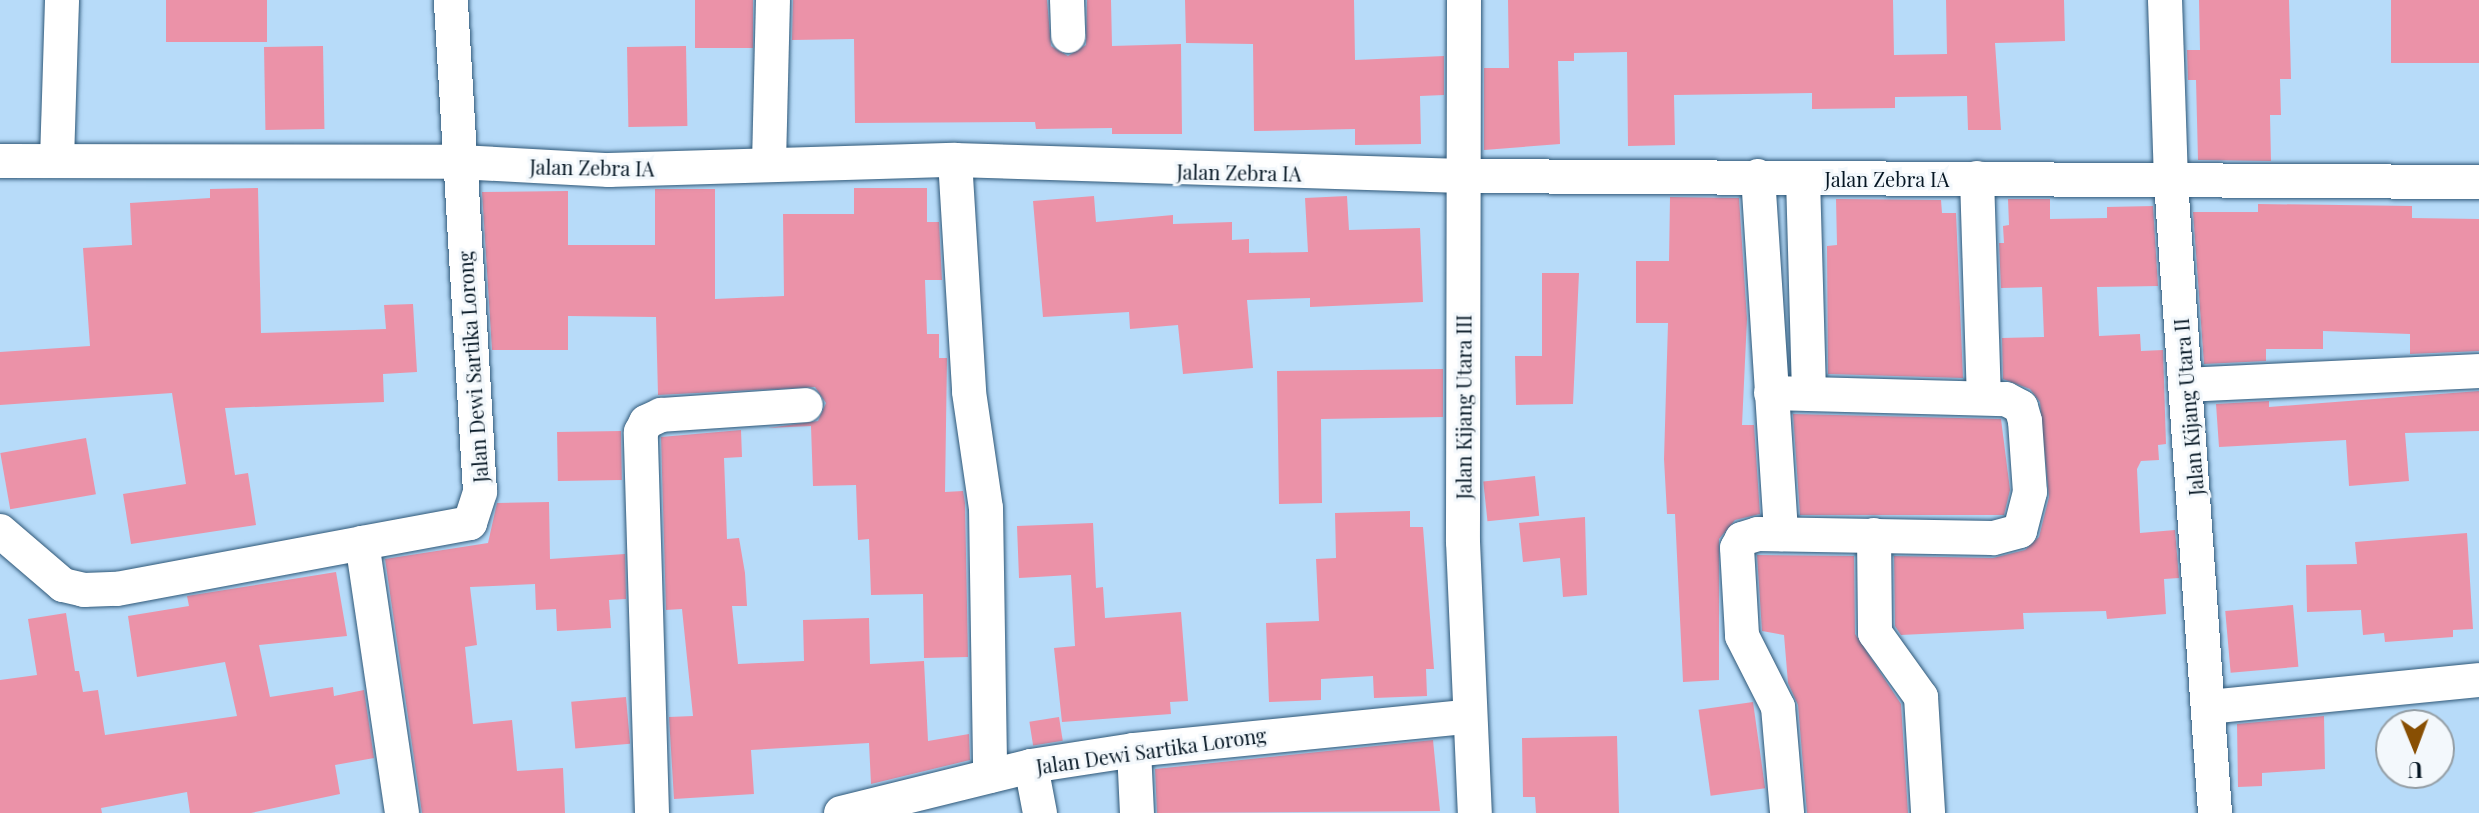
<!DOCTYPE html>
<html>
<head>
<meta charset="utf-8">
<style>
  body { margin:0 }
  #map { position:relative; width:2479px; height:813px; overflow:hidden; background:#b7dbf9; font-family:"Playfair Display",serif }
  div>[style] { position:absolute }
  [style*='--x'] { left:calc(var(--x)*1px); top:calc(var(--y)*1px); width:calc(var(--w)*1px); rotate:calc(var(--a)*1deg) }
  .building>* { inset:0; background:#eb92a8; transform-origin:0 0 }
  .roads { filter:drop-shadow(0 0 2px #2f5878) drop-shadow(0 0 2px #2f5878) }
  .minor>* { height:34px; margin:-17px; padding:0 17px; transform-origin:17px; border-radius:17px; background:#fff }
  span { translate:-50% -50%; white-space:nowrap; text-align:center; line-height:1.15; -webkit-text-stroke:6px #f3f8fc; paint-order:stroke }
  .street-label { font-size:20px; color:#051623 }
  .north { position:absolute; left:2375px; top:709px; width:80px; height:80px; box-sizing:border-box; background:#f3f8fc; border:2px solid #949ea5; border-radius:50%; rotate:179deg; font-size:22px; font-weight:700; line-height:32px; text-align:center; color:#051623 }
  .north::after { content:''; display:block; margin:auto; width:28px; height:36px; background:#884f03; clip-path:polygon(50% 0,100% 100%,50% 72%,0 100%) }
</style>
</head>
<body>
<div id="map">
  <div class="building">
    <i style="left:166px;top:0;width:101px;height:42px"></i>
    <i style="left:695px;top:0;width:58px;height:48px"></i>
    <i style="clip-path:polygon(793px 0,1047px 0,1051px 46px,1068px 56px,1086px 45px,1087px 0,1111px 0,1112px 46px,1181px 44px,1182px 134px,1112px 134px,1112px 128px,1036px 129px,1035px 122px,855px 123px,854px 39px,792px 40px)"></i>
    <i style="clip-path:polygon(1185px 0,1354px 0,1355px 60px,1444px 56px,1444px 95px,1420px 96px,1421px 144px,1355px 145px,1355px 129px,1254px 131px,1253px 44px,1186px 43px)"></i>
    <i style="clip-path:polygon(1508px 0,1893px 0,1894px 55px,1947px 54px,1946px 0,2064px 0,2065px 41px,1995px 43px,2001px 130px,1968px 130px,1967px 96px,1895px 97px,1895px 108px,1812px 109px,1812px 93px,1674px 95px,1675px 145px,1628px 146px,1627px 52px,1574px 53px,1574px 61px,1558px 61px,1560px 144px,1484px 150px,1484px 68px,1509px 68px)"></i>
    <i style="clip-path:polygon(2199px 0,2289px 0,2291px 79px,2280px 79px,2281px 115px,2270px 115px,2271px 161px,2198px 160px,2196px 80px,2188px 80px,2187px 50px,2200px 50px)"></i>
    <i style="left:2391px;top:0;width:88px;height:63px"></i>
    <i style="left:323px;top:46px;width:83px;height:59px;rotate:89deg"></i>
    <i style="left:686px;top:46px;width:80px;height:59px;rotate:89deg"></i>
    <i style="clip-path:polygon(258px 188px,261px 333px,386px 329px,384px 305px,413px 304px,417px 372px,383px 374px,384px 402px,225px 408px,235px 475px,248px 473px,256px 525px,131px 544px,123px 494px,186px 484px,172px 393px,0 405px,0 352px,90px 346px,83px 248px,132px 245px,130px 203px,210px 198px,210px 189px)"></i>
    <i style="clip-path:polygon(854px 188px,927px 188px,927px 222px,939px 222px,942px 280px,925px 280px,927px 334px,939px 334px,939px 358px,947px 358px,945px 492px,963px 491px,965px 503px,968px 657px,924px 658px,923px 594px,871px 595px,869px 539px,858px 540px,856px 485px,813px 486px,811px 426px,768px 428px,818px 421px,826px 403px,815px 387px,658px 395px,656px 317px,568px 316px,568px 350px,492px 350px,482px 192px,568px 191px,568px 245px,655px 245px,655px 189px,715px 189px,715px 299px,784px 296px,783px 214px,854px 214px)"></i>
    <i style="clip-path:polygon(1094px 196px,1096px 222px,1173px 215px,1173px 224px,1232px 222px,1232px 240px,1249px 239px,1249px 253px,1308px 252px,1305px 198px,1347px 196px,1349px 230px,1420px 228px,1423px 302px,1310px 307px,1310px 298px,1247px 300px,1253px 368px,1183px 374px,1178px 325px,1130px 329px,1129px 312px,1043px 317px,1033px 201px)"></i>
    <i style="clip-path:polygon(1670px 197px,1739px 198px,1747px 319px,1742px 425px,1754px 425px,1760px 514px,1735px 520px,1719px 539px,1719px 680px,1683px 682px,1675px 514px,1667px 514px,1664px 459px,1668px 323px,1636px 323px,1636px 261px,1669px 261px)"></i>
    <i style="clip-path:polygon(1836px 199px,1941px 200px,1942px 213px,1956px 213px,1963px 378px,1828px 374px,1827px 246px,1837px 245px)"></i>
    <i style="clip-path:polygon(2008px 199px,2050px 199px,2050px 219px,2107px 218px,2107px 207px,2153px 206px,2158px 286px,2097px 287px,2099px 336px,2140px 334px,2141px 351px,2163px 350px,2166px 444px,2158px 445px,2159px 460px,2141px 461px,2137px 469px,2140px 533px,2175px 530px,2179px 578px,2164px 579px,2166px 614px,2107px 619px,2106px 611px,2023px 613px,2024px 629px,1901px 635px,1895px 626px,1894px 556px,1993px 558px,2025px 550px,2039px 537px,2049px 497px,2040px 402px,2030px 389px,2003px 379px,2002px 338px,2044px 337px,2042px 287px,2001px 288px,1999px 243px,2004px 243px,2003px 226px,2009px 225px)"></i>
    <i style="clip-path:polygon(2258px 204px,2412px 206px,2412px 218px,2479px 219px,2479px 351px,2410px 354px,2410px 334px,2323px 331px,2323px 349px,2266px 349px,2266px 361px,2204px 364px,2193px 212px,2258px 212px)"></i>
    <i style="clip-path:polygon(1542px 273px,1579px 273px,1573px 404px,1516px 405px,1515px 356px,1542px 356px)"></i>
    <i style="clip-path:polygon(1443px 369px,1443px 417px,1321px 419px,1322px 503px,1279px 504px,1277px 371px)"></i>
    <i style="clip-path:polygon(2479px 391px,2479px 431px,2405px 433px,2409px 481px,2349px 486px,2346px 440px,2219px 447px,2216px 404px,2269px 401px,2269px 407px)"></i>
    <i style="clip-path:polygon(1793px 414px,2001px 419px,2010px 490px,2004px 515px,1800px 515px)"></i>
    <i style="clip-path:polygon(741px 430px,742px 457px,724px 458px,727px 539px,739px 538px,745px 573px,747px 606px,732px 606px,738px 664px,804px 661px,803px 620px,869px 618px,870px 664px,924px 661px,928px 741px,969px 734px,970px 760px,871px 784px,869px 743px,751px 750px,754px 794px,674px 799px,669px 717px,693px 716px,682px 609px,666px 610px,661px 437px)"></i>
    <i style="left:621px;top:431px;width:49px;height:64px;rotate:89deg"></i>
    <i style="left:86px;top:438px;width:57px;height:87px;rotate:80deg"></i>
    <i style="left:1535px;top:476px;width:40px;height:52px;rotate:84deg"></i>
    <i style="clip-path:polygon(549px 502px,550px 559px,625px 554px,626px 599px,609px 600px,611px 628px,557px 631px,556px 609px,536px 610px,535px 584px,470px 587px,477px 645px,465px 647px,473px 724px,512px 720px,517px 771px,563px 768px,565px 813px,422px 813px,385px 559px,488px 543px,497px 503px)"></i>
    <i style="clip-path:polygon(1410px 511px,1410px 527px,1423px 527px,1434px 669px,1426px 669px,1427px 696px,1374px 698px,1373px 676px,1321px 679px,1321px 700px,1269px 702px,1266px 623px,1319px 621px,1316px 559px,1336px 558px,1335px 513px)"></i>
    <i style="clip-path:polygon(1585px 517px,1587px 595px,1563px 597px,1560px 558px,1523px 562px,1519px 523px)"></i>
    <i style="clip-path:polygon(1093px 523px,1096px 588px,1103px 587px,1105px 618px,1181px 612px,1188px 701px,1170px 702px,1171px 714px,1062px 722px,1054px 648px,1075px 646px,1071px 575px,1019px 578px,1017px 526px)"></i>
    <i style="clip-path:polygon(2467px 533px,2473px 629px,2453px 630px,2453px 637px,2385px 642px,2384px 633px,2363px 635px,2361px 610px,2307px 612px,2306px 565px,2357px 564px,2355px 542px)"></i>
    <i style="clip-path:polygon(1757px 555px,1854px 556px,1855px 634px,1901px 704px,1908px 813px,1807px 813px,1798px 705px,1788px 683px,1784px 635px,1762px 631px)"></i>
    <i style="clip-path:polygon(336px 572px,347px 636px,259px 645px,270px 697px,333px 687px,334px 696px,364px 690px,374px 758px,335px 765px,340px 794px,251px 813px,190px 813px,187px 792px,101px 808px,102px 813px,0 813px,0 680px,37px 675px,28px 619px,66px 613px,75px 671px,79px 671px,83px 692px,98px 690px,105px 735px,237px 716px,225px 662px,137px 677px,128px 616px,189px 606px,187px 596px)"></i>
    <i style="left:2293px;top:605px;width:62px;height:68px;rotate:85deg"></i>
    <i style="left:626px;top:697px;width:47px;height:55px;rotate:85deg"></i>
    <i style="left:1753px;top:702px;width:87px;height:55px;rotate:82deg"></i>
    <i style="clip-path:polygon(2324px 716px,2325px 769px,2262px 773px,2262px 786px,2238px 787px,2237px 724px)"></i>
    <i style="left:1059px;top:717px;width:24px;height:30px;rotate:81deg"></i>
    <i style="clip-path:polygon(1617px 736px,1619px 813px,1536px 813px,1535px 797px,1523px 797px,1522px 738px)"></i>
    <i style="clip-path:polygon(1433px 740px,1440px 811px,1157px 813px,1155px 769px)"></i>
  </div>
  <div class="roads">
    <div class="minor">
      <i style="--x:1067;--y:0;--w:36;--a:88"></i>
      <i style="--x:1464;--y:0;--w:542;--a:90.11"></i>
      <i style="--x:1463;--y:542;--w:271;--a:87.5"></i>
      <i style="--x:2165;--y:0;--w:182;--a:88.1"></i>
      <i style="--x:2171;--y:182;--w:633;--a:86.01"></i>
      <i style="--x:57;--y:160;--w:160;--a:-88.2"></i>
      <i style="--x:955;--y:160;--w:232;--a:86.5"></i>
      <i style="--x:969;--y:392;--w:117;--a:81.7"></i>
      <i style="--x:986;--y:508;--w:268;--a:89.1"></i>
      <i style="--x:0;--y:161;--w:459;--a:0.1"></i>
      <i style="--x:459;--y:162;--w:150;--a:3.1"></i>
      <i style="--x:609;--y:170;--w:346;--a:-1.7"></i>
      <i style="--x:955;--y:160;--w:508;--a:1.8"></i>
      <i style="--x:1463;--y:176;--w:1016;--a:0.34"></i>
      <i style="--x:769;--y:163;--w:163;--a:-88.6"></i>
      <i style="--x:1758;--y:176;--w:359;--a:86.3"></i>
      <i style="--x:1803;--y:178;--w:216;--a:88.4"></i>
      <i style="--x:1977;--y:178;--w:220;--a:88.2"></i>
      <i style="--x:2185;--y:385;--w:294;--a:-2.7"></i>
      <i style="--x:1771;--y:393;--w:235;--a:1.5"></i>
      <i style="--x:2006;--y:399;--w:17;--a:28"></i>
      <i style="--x:2021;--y:407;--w:15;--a:74"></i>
      <i style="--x:2025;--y:421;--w:71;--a:86"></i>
      <i style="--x:2030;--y:492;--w:40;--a:104.4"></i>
      <i style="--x:2020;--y:531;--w:28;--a:165"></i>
      <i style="--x:1993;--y:538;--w:235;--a:-179"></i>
      <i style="--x:1758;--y:534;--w:17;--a:163"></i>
      <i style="--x:1742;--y:539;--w:10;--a:119"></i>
      <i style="--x:1737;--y:548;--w:88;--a:86.7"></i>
      <i style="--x:1742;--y:636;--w:80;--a:63.1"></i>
      <i style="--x:1778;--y:707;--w:106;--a:85.1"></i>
      <i style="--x:0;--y:531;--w:83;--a:40.6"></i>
      <i style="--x:63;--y:585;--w:22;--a:13"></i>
      <i style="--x:84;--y:590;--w:33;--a:-2"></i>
      <i style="--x:117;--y:589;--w:249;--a:-10.6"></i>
      <i style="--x:1874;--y:535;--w:98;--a:89.4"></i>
      <i style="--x:1875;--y:633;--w:79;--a:54.3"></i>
      <i style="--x:1921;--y:697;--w:116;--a:86.5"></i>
      <i style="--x:2209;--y:707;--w:271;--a:-5.7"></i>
      <i style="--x:1134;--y:750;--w:63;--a:87.3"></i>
      <i style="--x:1031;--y:766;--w:48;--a:79.2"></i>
      <i style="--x:402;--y:813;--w:273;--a:-98.4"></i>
      <i style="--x:362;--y:543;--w:110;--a:-10.5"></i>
      <i style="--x:470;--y:523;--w:33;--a:-72"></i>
      <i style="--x:480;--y:492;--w:493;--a:-93.4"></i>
      <i style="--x:652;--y:813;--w:381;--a:-91.7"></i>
      <i style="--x:641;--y:432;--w:11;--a:-63"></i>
      <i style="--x:646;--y:422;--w:17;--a:-25"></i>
      <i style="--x:661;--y:415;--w:145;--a:-3.9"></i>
      <i style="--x:841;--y:813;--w:196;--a:-13.9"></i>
      <i style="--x:1031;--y:766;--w:104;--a:-8.8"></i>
      <i style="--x:1134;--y:750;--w:335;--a:-5.7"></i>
    </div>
  </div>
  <div class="street-label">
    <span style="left:592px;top:167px;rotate:1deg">Jalan Zebra IA</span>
    <span style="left:1239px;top:172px;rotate:1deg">Jalan Zebra IA</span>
    <span style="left:1887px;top:178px">Jalan Zebra IA</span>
    <span style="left:472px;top:367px;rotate:-94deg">Jalan Dewi Sartika Lorong</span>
    <span style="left:1463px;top:407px;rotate:-90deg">Jalan Kijang Utara III</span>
    <span style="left:2188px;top:407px;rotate:-95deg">Jalan Kijang Utara II</span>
    <span style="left:1151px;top:750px;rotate:-8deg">Jalan Dewi Sartika Lorong</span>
  </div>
  <div class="north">U</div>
</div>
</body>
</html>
